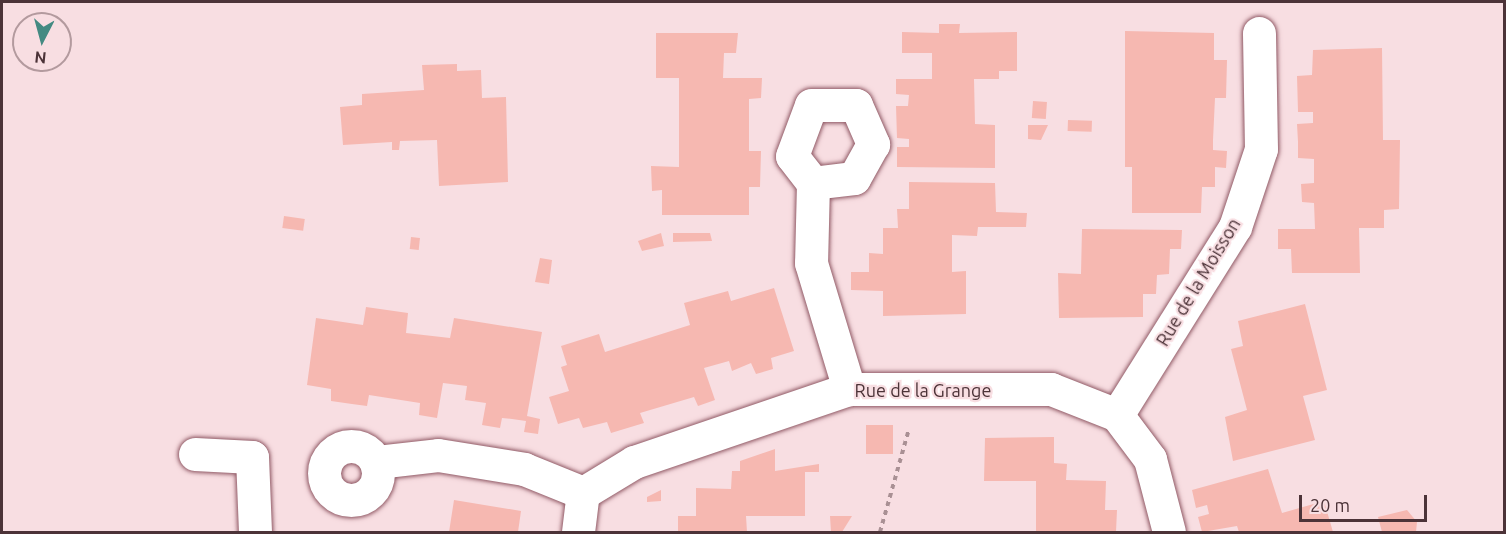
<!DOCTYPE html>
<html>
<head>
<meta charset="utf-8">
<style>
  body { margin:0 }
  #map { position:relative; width:1506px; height:534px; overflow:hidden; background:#f8dee2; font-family:Ubuntu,sans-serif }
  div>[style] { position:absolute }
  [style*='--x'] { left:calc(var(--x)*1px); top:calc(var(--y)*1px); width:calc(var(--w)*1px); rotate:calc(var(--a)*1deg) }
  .building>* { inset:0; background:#f6b8b1; transform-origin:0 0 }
  .path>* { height:4px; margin-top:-2px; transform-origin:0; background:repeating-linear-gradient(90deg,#a99094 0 4.5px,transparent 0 9px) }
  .roads { filter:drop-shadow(0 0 2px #915a66) drop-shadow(0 0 2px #915a66) }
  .minor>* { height:33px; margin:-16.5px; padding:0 16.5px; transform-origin:16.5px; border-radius:16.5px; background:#fff }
  .minor>.ring { margin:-16.5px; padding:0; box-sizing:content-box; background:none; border:33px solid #fff; border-radius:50% }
  span { translate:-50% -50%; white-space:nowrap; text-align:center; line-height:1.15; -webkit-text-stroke:4.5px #f8dee2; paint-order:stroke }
  .street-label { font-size:18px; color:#4c3338 }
  .frame { position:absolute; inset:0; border:3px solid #4c3338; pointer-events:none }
  .north { position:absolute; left:12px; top:12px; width:60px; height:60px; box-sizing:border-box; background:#f8dee2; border:2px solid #b39a9e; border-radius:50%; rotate:186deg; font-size:16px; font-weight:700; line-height:24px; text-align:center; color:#4c3338 }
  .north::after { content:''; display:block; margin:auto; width:21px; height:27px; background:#448a82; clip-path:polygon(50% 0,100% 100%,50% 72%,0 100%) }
  .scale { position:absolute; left:1299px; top:495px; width:128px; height:27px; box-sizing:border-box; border:3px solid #4c3338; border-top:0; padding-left:8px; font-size:18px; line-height:21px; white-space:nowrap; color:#4c3338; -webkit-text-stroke:4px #f8dee2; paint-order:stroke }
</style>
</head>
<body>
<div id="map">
  <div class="building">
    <i style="clip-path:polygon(939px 24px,960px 24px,959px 33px,1017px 32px,1017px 71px,999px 71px,999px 79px,974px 79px,975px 124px,995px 125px,995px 168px,897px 167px,897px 147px,909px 147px,909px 139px,897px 138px,896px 106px,908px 106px,909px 95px,896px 94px,896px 79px,932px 79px,932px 53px,902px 53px,902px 32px,939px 33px)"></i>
    <i style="clip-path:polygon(1125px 31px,1214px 33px,1214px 60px,1227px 60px,1226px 98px,1215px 98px,1213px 140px,1213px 150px,1227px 151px,1226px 168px,1215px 167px,1215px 187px,1202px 187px,1201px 213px,1132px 213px,1132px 167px,1125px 167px)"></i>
    <i style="clip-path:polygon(656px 33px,738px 33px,736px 53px,724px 53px,723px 78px,762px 78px,761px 98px,749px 99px,749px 151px,761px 151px,760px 187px,749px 187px,749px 215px,662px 215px,662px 190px,652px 191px,651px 166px,679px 167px,679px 78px,656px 78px)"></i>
    <i style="clip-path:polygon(1382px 48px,1383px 140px,1400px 140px,1399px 209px,1384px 210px,1384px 228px,1359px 228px,1360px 273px,1292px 273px,1291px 249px,1278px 249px,1278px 229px,1315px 229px,1314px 203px,1302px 202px,1301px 184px,1314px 183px,1314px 159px,1298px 158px,1298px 142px,1297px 124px,1313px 123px,1313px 112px,1298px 112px,1297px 76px,1312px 75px,1313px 50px)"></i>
    <i style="clip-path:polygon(457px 64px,457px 71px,481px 70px,482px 98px,506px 97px,508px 182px,439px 186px,437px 140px,400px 141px,399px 150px,392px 150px,392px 142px,343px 145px,340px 107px,362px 105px,362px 94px,424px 90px,422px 65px)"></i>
    <i style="left:1033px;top:101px;width:14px;height:17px;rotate:4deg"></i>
    <i style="left:1068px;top:120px;width:24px;height:11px;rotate:2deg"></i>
    <i style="clip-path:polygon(1028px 125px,1048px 125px,1041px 140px,1028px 139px)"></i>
    <i style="clip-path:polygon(909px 182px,995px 183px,996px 212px,1027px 213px,1026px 227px,978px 227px,977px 236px,952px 235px,952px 272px,966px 271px,966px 314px,883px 316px,883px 291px,851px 290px,851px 272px,869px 272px,869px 253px,883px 254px,883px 228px,898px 228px,897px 209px,909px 209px)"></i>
    <i style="left:284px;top:216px;width:21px;height:12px;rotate:8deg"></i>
    <i style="clip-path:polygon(1082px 229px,1182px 230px,1181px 249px,1170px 249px,1169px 274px,1157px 275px,1156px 294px,1143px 294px,1143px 317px,1059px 318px,1058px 273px,1081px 274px)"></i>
    <i style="clip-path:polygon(661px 233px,664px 246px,642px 251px,638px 241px)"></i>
    <i style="clip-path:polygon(673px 233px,710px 233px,712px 241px,673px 242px)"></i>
    <i style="left:411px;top:237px;width:9px;height:12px;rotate:6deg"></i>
    <i style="clip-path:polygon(540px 258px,552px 260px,549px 284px,535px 282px)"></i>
    <i style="clip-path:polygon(774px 288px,794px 351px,771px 358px,773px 369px,756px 374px,751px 363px,732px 371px,729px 361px,704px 368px,715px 400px,698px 406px,694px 397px,640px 413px,644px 423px,611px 433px,607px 422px,583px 428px,579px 418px,558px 424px,549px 397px,569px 391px,561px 367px,567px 365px,561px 346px,599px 334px,605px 352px,690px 325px,684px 303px,728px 291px,731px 301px)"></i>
    <i style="clip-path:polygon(1305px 304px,1327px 390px,1303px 396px,1315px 440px,1233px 461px,1225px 417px,1247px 410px,1231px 349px,1243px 346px,1238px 321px)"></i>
    <i style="clip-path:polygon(366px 307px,408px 313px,406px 333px,450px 338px,454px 318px,542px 332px,527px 416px,540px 419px,538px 434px,524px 432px,526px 421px,512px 419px,502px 418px,500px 428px,482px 425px,486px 403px,465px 400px,467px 386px,443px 383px,437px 418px,419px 415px,420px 403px,369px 395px,367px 406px,352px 404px,331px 401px,331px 389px,307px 385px,316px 318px,363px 325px)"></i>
    <i style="left:893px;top:425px;width:29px;height:27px;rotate:90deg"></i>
    <i style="clip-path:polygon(1054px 437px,1054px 463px,1067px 464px,1066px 480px,1106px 481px,1105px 510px,1117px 510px,1116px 532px,1036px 532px,1036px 481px,984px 481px,985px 438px)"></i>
    <i style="clip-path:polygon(775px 449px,775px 471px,819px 464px,819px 472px,805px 472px,805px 516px,746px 516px,747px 532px,678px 532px,678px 516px,696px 516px,696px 488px,731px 489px,732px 471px,740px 471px,740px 461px)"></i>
    <i style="clip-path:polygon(1268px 469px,1282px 513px,1324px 501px,1333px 532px,1239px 532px,1237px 526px,1202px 532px,1198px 517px,1209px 514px,1207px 505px,1196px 508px,1192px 490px)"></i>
    <i style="clip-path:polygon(661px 490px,661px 501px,647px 502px,647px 497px)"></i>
    <i style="clip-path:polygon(454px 500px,521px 511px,518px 532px,449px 532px)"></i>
    <i style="clip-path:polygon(1407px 510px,1417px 522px,1416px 532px,1382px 532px,1378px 517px)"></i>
    <i style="clip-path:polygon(830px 516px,852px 516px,842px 532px,831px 532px)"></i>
  </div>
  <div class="path">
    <i style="--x:880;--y:532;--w:107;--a:-74.3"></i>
  </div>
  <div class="roads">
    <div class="minor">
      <i style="--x:813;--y:183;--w:34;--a:-128"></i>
      <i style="--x:792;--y:156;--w:54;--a:-69.6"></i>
      <i style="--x:811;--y:105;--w:45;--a:0"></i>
      <i style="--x:856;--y:105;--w:43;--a:66.4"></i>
      <i style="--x:873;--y:144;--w:39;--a:119"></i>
      <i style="--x:854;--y:178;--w:41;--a:173"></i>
      <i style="--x:813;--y:183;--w:80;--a:91.4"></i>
      <i style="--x:811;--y:263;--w:132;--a:73.2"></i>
      <i style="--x:1117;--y:415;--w:222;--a:-57.9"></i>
      <i style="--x:1235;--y:227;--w:82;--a:-71.6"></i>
      <i style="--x:1261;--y:149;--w:116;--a:-91"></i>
      <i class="ring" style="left:324px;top:446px;width:21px;height:21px"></i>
      <i style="--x:195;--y:454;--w:57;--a:3"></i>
      <i style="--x:252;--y:457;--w:75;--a:87.7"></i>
      <i style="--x:377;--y:462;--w:61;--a:-6.5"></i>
      <i style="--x:438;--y:455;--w:87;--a:9.2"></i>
      <i style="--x:524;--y:469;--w:64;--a:22.1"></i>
      <i style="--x:578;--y:532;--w:39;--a:-83"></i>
      <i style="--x:583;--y:493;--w:60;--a:-31.3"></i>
      <i style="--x:634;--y:462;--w:227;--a:-18.8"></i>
      <i style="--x:849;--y:389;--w:202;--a:0"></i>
      <i style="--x:1051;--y:389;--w:71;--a:21.5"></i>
      <i style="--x:1117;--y:415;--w:55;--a:53.1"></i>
      <i style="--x:1150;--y:459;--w:75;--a:75.4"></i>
    </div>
  </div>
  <div class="street-label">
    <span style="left:1198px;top:282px;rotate:-59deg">Rue de la Moisson</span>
    <span style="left:923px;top:390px">Rue de la Grange</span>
  </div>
  <div class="frame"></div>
  <div class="north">N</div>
  <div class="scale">20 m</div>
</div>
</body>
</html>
